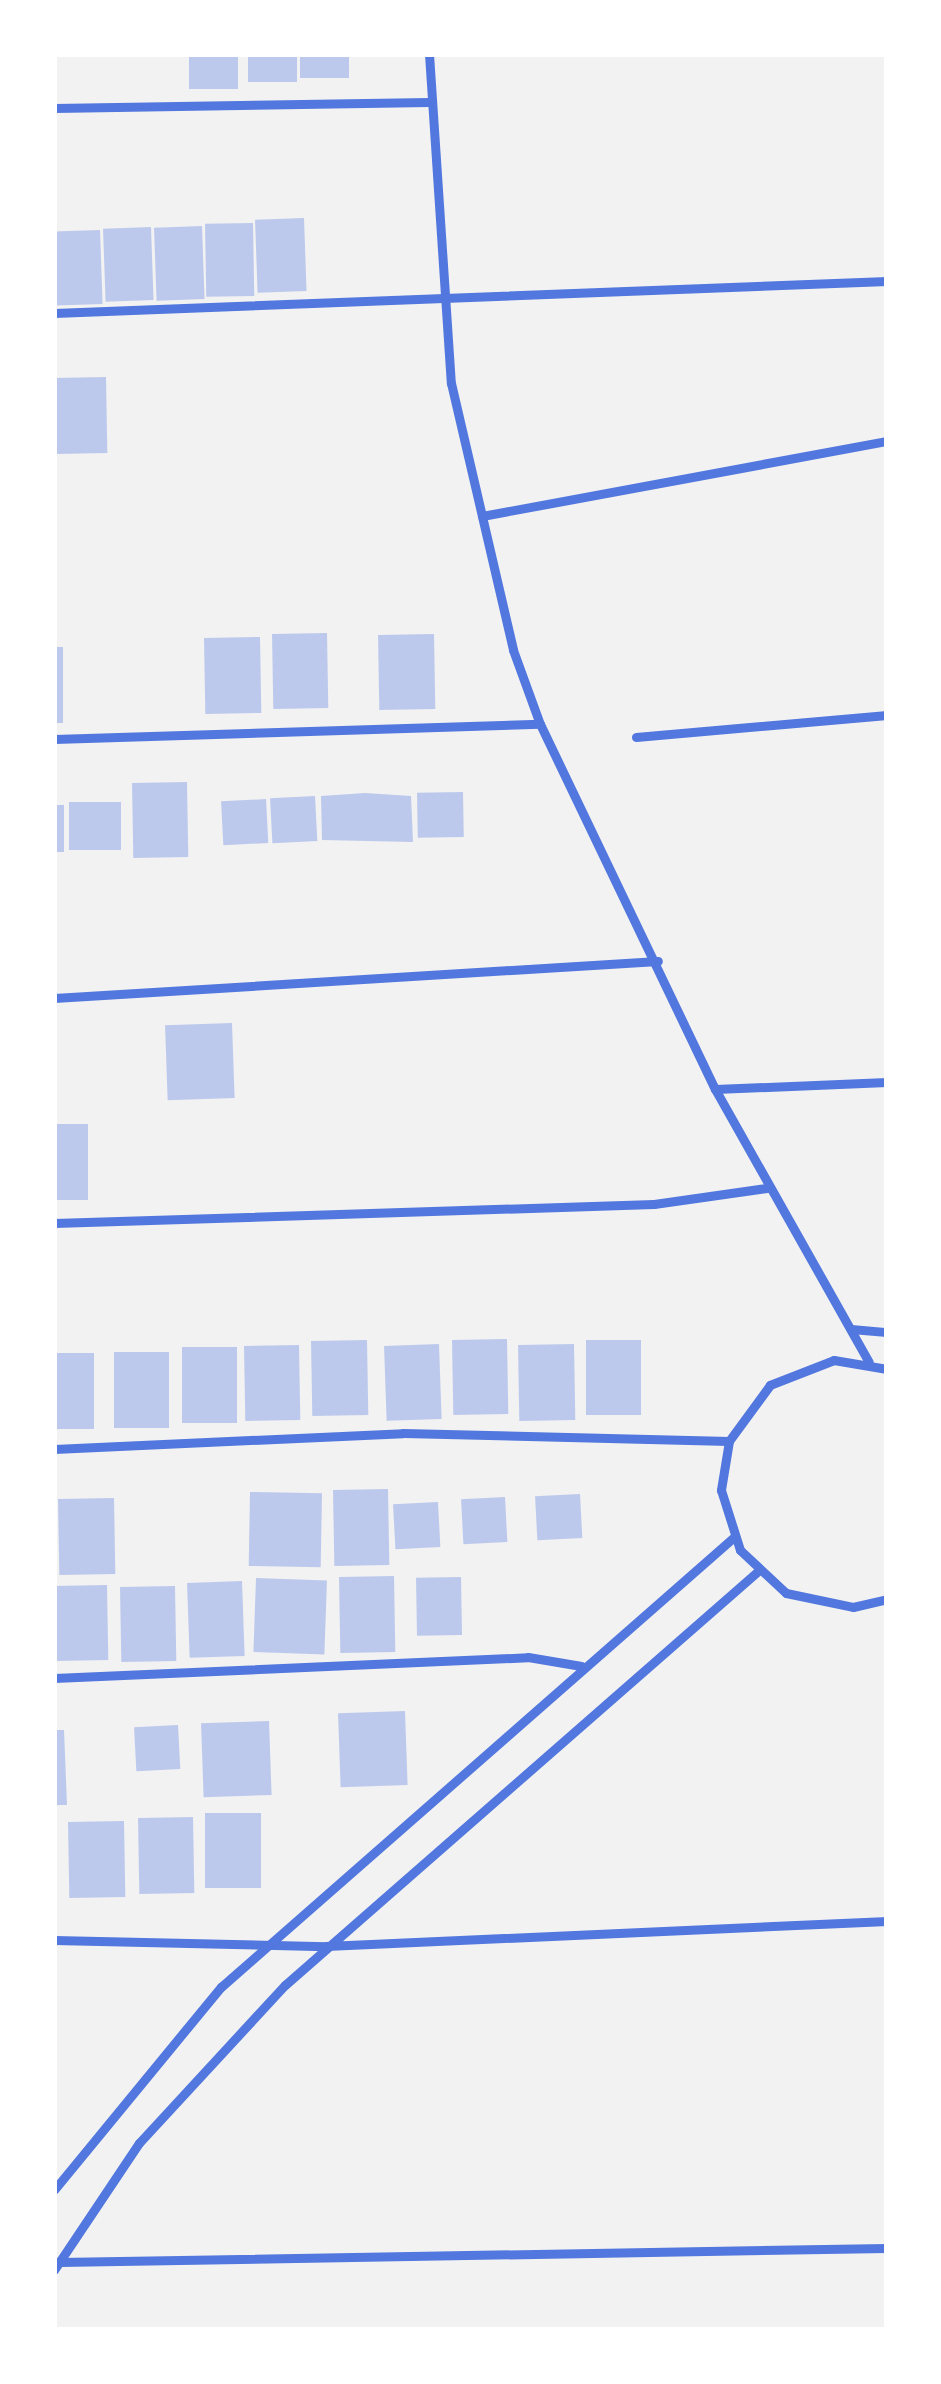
<!DOCTYPE html>
<html>
<head>
<meta charset="utf-8">
<style>
  body { margin:0 }
  #map { position:relative; width:941px; height:2384px; overflow:hidden; background:#f2f2f2; font-family:Literata,serif }
  div>[style] { position:absolute }
  [style*='--x'] { left:calc(var(--x)*1px); top:calc(var(--y)*1px); width:calc(var(--w)*1px); rotate:calc(var(--a)*1deg) }
  .building>* { inset:0; background:#bdc9ec; transform-origin:0 0 }
  .service>* { height:9px; margin:-4.5px; padding:0 4.5px; transform-origin:4.5px; border-radius:4.5px; background:#5277de }
  span { translate:-50% -50%; white-space:nowrap; text-align:center; line-height:1.15; -webkit-text-stroke:12px #fff; paint-order:stroke }
  .frame { position:absolute; inset:0; border:57px solid #fff; pointer-events:none }
</style>
</head>
<body>
<div id="map">
  <div class="building">
    <i style="left:189px;top:54px;width:49px;height:35px"></i>
    <i style="left:248px;top:54px;width:49px;height:28px"></i>
    <i style="left:300px;top:54px;width:49px;height:24px"></i>
    <i style="left:304px;top:218px;width:73px;height:49px;rotate:88deg"></i>
    <i style="left:253px;top:223px;width:73px;height:48px;rotate:89deg"></i>
    <i style="left:202px;top:226px;width:73px;height:48px;rotate:88deg"></i>
    <i style="left:151px;top:227px;width:73px;height:48px;rotate:88deg"></i>
    <i style="left:100px;top:230px;width:74px;height:46px;rotate:88deg"></i>
    <i style="left:106px;top:377px;width:76px;height:52px;rotate:89deg"></i>
    <i style="left:327px;top:633px;width:75px;height:55px;rotate:89deg"></i>
    <i style="left:434px;top:634px;width:75px;height:56px;rotate:89deg"></i>
    <i style="left:260px;top:637px;width:76px;height:56px;rotate:89deg"></i>
    <i style="left:54px;top:647px;width:9px;height:76px"></i>
    <i style="left:187px;top:782px;width:75px;height:55px;rotate:89deg"></i>
    <i style="left:463px;top:792px;width:45px;height:46px;rotate:89deg"></i>
    <i style="clip-path:polygon(365px 793px,411px 796px,413px 842px,322px 840px,321px 796px)"></i>
    <i style="left:315px;top:796px;width:45px;height:45px;rotate:87deg"></i>
    <i style="left:266px;top:799px;width:44px;height:45px;rotate:87deg"></i>
    <i style="left:69px;top:802px;width:52px;height:48px"></i>
    <i style="left:54px;top:805px;width:10px;height:47px"></i>
    <i style="left:232px;top:1023px;width:75px;height:67px;rotate:88deg"></i>
    <i style="left:54px;top:1124px;width:34px;height:76px"></i>
    <i style="left:507px;top:1339px;width:75px;height:55px;rotate:89deg"></i>
    <i style="left:367px;top:1340px;width:75px;height:56px;rotate:89deg"></i>
    <i style="left:586px;top:1340px;width:55px;height:75px"></i>
    <i style="left:439px;top:1344px;width:75px;height:55px;rotate:88deg"></i>
    <i style="left:574px;top:1344px;width:76px;height:56px;rotate:89deg"></i>
    <i style="left:299px;top:1345px;width:75px;height:55px;rotate:89deg"></i>
    <i style="left:182px;top:1347px;width:55px;height:76px"></i>
    <i style="left:114px;top:1352px;width:55px;height:76px"></i>
    <i style="left:54px;top:1353px;width:40px;height:76px"></i>
    <i style="left:388px;top:1489px;width:76px;height:55px;rotate:89deg"></i>
    <i style="left:250px;top:1492px;width:72px;height:74px;rotate:1deg"></i>
    <i style="left:580px;top:1494px;width:44px;height:45px;rotate:87deg"></i>
    <i style="left:505px;top:1497px;width:45px;height:44px;rotate:87deg"></i>
    <i style="left:114px;top:1498px;width:76px;height:56px;rotate:89deg"></i>
    <i style="left:438px;top:1502px;width:45px;height:45px;rotate:87deg"></i>
    <i style="left:394px;top:1576px;width:76px;height:55px;rotate:89deg"></i>
    <i style="left:461px;top:1577px;width:58px;height:45px;rotate:89deg"></i>
    <i style="left:256px;top:1578px;width:71px;height:74px;rotate:2deg"></i>
    <i style="left:242px;top:1581px;width:75px;height:55px;rotate:88deg"></i>
    <i style="left:107px;top:1585px;width:75px;height:53px;rotate:89deg"></i>
    <i style="left:175px;top:1586px;width:75px;height:55px;rotate:89deg"></i>
    <i style="left:405px;top:1711px;width:74px;height:67px;rotate:88deg"></i>
    <i style="left:269px;top:1721px;width:74px;height:68px;rotate:88deg"></i>
    <i style="left:178px;top:1725px;width:44px;height:44px;rotate:87deg"></i>
    <i style="clip-path:polygon(54px 1730px,64px 1730px,67px 1805px,54px 1805px)"></i>
    <i style="left:205px;top:1813px;width:56px;height:75px"></i>
    <i style="left:193px;top:1817px;width:76px;height:55px;rotate:89deg"></i>
    <i style="left:124px;top:1821px;width:76px;height:56px;rotate:89deg"></i>
  </div>
  <div class="service">
    <i style="--x:429;--y:54;--w:330;--a:86.2"></i>
    <i style="--x:451;--y:383;--w:274;--a:76.9"></i>
    <i style="--x:513;--y:650;--w:79;--a:70"></i>
    <i style="--x:540;--y:724;--w:405;--a:64.4"></i>
    <i style="--x:715;--y:1089;--w:313;--a:60.6"></i>
    <i style="--x:54;--y:108;--w:375;--a:-0.9"></i>
    <i style="--x:54;--y:313;--w:834;--a:-2.2"></i>
    <i style="--x:482;--y:516;--w:412;--a:-10.5"></i>
    <i style="--x:636;--y:737;--w:252;--a:-5"></i>
    <i style="--x:54;--y:739;--w:486;--a:-1.8"></i>
    <i style="--x:54;--y:998;--w:605;--a:-3.51"></i>
    <i style="--x:715;--y:1089;--w:172;--a:-2.3"></i>
    <i style="--x:54;--y:1223;--w:600;--a:-1.81"></i>
    <i style="--x:654;--y:1204;--w:114;--a:-8.1"></i>
    <i style="--x:851;--y:1329;--w:36;--a:5"></i>
    <i style="--x:887;--y:1369;--w:54;--a:-170.4"></i>
    <i style="--x:834;--y:1360;--w:69;--a:158.7"></i>
    <i style="--x:770;--y:1385;--w:69;--a:126.2"></i>
    <i style="--x:729;--y:1441;--w:50;--a:99.3"></i>
    <i style="--x:721;--y:1490;--w:63;--a:72.4"></i>
    <i style="--x:740;--y:1550;--w:63;--a:43.1"></i>
    <i style="--x:786;--y:1593;--w:68;--a:11.8"></i>
    <i style="--x:853;--y:1607;--w:35;--a:-13"></i>
    <i style="--x:54;--y:1449;--w:349;--a:-2.6"></i>
    <i style="--x:403;--y:1433;--w:326;--a:1.4"></i>
    <i style="--x:54;--y:1678;--w:474;--a:-2.5"></i>
    <i style="--x:528;--y:1657;--w:54;--a:9.6"></i>
    <i style="--x:54;--y:1940;--w:272;--a:1.3"></i>
    <i style="--x:326;--y:1946;--w:562;--a:-2.55"></i>
    <i style="--x:54;--y:2190;--w:263;--a:-50.6"></i>
    <i style="--x:221;--y:1987;--w:681;--a:-41.25"></i>
    <i style="--x:59;--y:2262;--w:828;--a:-0.97"></i>
    <i style="--x:54;--y:2270;--w:153;--a:-56.2"></i>
    <i style="--x:139;--y:2143;--w:215;--a:-47.3"></i>
    <i style="--x:285;--y:1985;--w:627;--a:-41.19"></i>
  </div>
  <div class="frame"></div>
</div>
</body>
</html>
